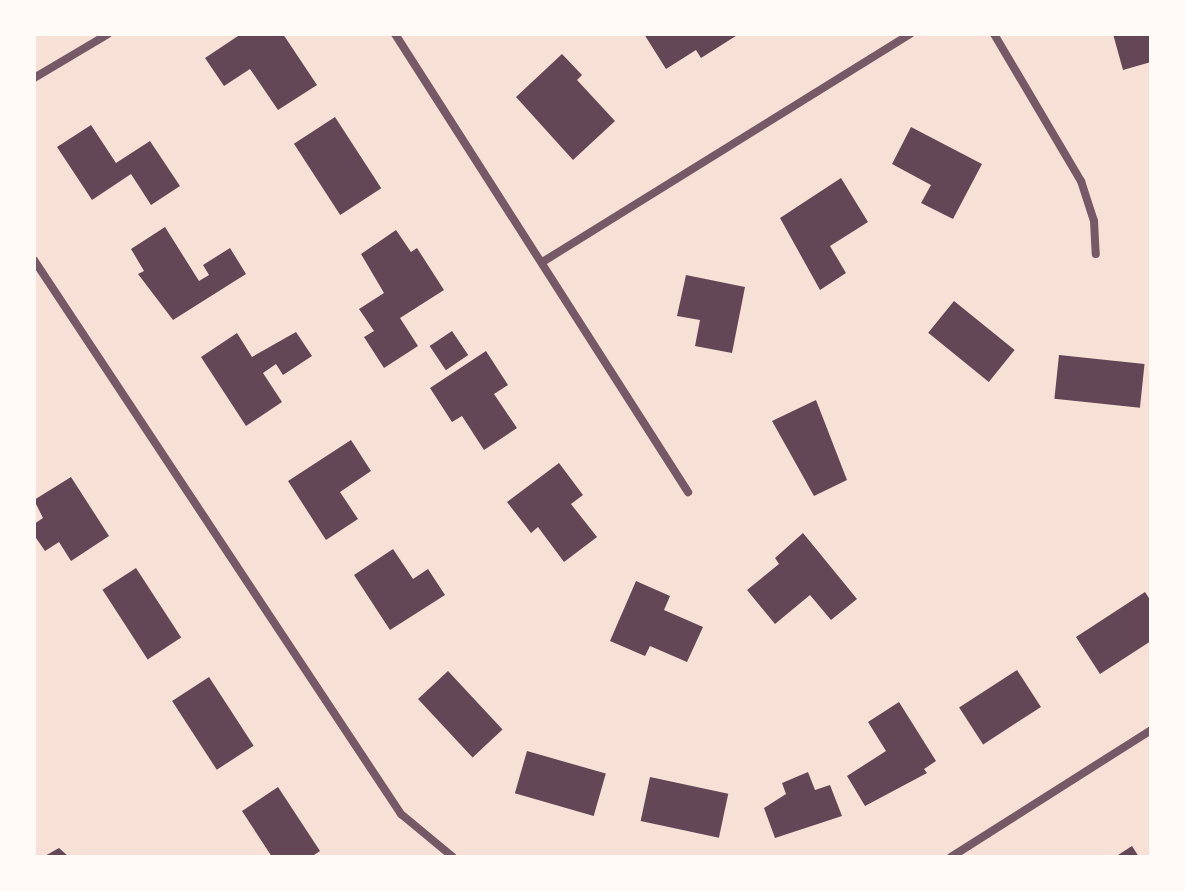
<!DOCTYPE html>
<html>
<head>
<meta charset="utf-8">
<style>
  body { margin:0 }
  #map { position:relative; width:1185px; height:891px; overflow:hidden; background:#f7e1d7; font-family:Arial,sans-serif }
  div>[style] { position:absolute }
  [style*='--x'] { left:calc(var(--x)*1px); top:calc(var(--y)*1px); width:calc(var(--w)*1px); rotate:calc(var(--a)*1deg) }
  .building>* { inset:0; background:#644757; transform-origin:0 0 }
  .minor>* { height:8px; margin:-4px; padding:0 4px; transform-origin:4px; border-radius:4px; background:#755966 }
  span { translate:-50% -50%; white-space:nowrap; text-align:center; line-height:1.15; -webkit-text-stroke:8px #fffaf5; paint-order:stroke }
  .frame { position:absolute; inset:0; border:36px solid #fffaf5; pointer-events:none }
</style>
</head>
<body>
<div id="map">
  <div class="building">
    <i style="clip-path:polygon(241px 34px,283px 34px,317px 85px,278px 110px,250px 69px,224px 86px,205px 58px)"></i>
    <i style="clip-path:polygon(644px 34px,739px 34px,701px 58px,696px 50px,666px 69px)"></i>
    <i style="clip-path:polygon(1113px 34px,1151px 34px,1151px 62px,1123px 70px)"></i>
    <i style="clip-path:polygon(562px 54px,582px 75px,577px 80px,615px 121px,573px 160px,516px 97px)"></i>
    <i style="left:335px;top:117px;width:85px;height:49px;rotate:57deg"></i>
    <i style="clip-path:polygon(91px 125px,116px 163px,150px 141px,180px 186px,151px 205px,131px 174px,92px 200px,57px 147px)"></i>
    <i style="clip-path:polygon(911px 127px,982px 164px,953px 219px,921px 203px,931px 185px,892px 164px)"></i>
    <i style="clip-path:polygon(841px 178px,868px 222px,830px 246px,846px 273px,820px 290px,780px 218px)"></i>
    <i style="clip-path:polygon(165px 227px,199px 281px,209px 275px,203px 265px,230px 248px,246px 274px,173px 320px,138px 274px,144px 271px,131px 249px)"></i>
    <i style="clip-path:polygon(396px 230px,411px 252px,417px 248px,444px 290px,400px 318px,418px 346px,384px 368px,364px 337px,374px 331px,359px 309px,384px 293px,361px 254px)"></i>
    <i style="clip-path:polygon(686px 275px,745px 287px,732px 353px,695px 346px,700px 320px,677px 316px)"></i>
    <i style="left:954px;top:301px;width:78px;height:41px;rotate:39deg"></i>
    <i style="left:452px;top:331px;width:29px;height:27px;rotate:56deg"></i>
    <i style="clip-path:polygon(296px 332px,312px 356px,283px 375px,276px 364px,263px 373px,282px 402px,246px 426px,201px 357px,237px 333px,252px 357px)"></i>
    <i style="clip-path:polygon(486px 351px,508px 385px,494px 394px,517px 428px,484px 450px,462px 416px,452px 422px,430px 388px)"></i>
    <i style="left:1059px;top:355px;width:86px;height:44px;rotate:6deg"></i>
    <i style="clip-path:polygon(816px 400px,847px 480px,814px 496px,772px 421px)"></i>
    <i style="clip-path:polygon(351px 440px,371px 471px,340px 492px,358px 519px,326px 540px,288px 481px)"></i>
    <i style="clip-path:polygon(559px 463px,583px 495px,571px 504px,597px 537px,564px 562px,538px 527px,531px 533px,507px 502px)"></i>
    <i style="clip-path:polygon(71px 477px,109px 536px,71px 561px,59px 542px,45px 551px,34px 535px,34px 524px,43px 518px,34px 500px)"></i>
    <i style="clip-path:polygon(803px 533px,857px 599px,831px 620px,810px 595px,775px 624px,747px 590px,779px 564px,775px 558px)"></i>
    <i style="clip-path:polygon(393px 549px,413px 579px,428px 569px,445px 595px,390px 630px,354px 575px)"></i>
    <i style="left:136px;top:568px;width:83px;height:40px;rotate:57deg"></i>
    <i style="clip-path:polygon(636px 581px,670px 596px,664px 610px,703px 627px,687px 662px,650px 646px,645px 656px,610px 641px)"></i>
    <i style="clip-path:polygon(1145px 592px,1151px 601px,1151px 641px,1100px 674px,1076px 637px)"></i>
    <i style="left:1017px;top:670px;width:44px;height:69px;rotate:57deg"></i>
    <i style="left:448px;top:671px;width:80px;height:41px;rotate:47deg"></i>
    <i style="left:209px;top:677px;width:82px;height:44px;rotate:57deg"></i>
    <i style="clip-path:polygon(899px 702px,936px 761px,924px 769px,927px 773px,865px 806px,847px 776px,886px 751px,868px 722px)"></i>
    <i style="left:527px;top:751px;width:82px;height:44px;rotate:16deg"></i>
    <i style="clip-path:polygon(808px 772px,815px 790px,830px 785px,842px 816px,775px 838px,764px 808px,786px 794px,782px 783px)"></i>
    <i style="left:650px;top:777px;width:80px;height:45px;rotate:12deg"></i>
    <i style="clip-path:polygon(278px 787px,320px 851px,311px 857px,272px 857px,242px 811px)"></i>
    <i style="clip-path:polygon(1132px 846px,1139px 857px,1115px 857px)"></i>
    <i style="clip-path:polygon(59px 848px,69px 857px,43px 857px)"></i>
  </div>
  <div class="minor">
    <i style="--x:395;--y:34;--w:544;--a:57.39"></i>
    <i style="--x:994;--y:34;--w:171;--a:59.4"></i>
    <i style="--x:1081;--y:181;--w:42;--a:72"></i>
    <i style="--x:1094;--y:221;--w:33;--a:87"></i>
    <i style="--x:34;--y:78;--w:86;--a:-30.7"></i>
    <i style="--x:34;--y:260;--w:665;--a:56.48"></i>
    <i style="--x:401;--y:814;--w:67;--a:39.6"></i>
    <i style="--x:544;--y:261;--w:431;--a:-31.8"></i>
    <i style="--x:951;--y:857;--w:237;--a:-32.4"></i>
  </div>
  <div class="frame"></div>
</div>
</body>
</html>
